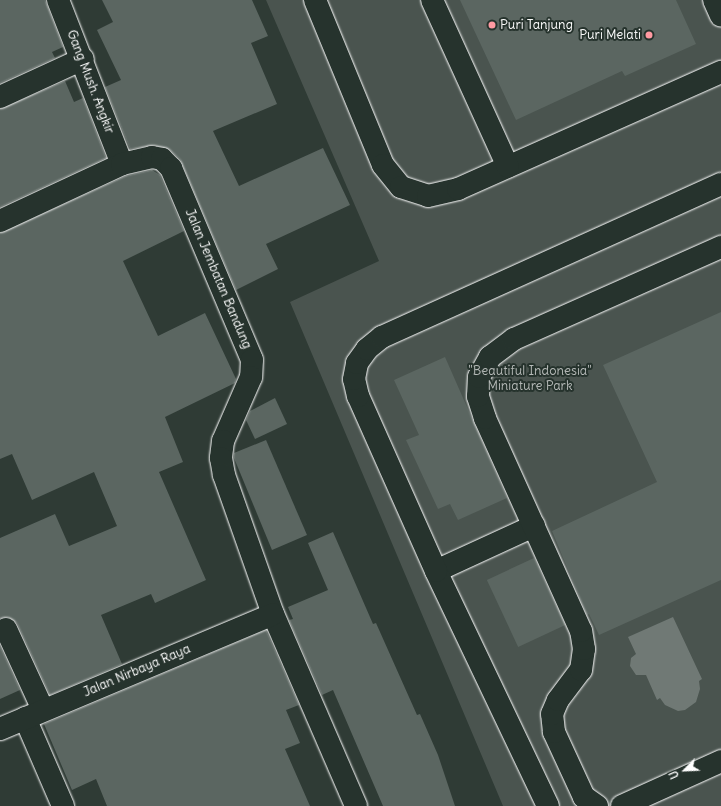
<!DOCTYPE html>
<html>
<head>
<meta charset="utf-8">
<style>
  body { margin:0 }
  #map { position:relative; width:721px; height:806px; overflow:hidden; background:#2f3b35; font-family:Delius,sans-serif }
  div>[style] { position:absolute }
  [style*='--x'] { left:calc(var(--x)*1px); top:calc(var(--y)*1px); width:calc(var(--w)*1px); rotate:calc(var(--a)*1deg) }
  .green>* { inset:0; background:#4a544f }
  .water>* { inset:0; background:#707975 }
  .building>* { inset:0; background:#5b6661; transform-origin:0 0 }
  .roads { filter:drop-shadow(0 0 1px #fff) drop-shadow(0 0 1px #fff) }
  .minor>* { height:22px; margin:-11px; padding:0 11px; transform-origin:11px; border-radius:11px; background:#26332d }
  .dots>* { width:11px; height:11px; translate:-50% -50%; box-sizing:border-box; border:2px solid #26332d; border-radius:50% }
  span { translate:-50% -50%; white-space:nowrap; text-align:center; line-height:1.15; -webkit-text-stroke:4px #26332d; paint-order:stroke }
  .poi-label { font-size:13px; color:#fff }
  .left { translate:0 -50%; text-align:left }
  .right { translate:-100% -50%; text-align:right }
  .street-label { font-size:13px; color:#fff }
  .park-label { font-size:13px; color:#b7bbb9 }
  .north { position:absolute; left:665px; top:750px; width:40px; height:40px; -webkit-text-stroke:3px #26332d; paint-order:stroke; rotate:246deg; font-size:11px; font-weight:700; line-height:16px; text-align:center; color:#fff }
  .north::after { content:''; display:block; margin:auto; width:14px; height:18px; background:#fff; clip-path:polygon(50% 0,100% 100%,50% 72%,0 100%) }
</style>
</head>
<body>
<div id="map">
  <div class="green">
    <i style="clip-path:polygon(266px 0,721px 0,721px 806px,503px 806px,290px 302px,379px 261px)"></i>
  </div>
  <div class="water">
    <i style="clip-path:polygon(673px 617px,702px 679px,699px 681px,700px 689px,696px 702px,685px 710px,678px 711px,665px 705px,660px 698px,657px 700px,646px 675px,636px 675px,630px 666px,631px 658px,636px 654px,628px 637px)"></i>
  </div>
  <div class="building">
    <i style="clip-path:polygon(0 0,45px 0,63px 47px,52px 52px,55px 58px,0 83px)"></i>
    <i style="clip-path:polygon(102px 0,252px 0,268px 36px,251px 43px,277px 104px,213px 131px,239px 186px,323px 148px,350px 205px,266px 244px,278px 269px,236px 290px,180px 159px,170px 150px,154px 145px,130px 149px,105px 87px,121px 80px,97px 30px,113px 22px)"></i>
    <i style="clip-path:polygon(460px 0,676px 0,696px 44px,625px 76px,622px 71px,516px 120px)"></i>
    <i style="clip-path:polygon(65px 81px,74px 102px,83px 98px,106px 158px,0 207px,0 109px)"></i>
    <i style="clip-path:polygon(152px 170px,160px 175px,184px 231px,123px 261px,158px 336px,205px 313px,236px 379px,235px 383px,165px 417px,183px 462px,159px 472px,206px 580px,155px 603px,151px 594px,101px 615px,122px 664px,50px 695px,17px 623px,8px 617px,0 618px,0 538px,55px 514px,69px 546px,117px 526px,94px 472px,32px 500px,12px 454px,0 459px,0 233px,126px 176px)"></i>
    <i style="clip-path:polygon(721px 312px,721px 580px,599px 635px,589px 614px,587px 615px,552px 531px,657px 482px,603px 365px)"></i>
    <i style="clip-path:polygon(445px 357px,507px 498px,458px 520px,450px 504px,438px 509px,406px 440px,419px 435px,394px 380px)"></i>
    <i style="clip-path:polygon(275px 398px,287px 424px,255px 439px,246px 420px,250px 411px)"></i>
    <i style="clip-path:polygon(266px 440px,307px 535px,272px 550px,234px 458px,234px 453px)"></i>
    <i style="clip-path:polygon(333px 532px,373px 624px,376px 623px,417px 715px,420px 714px,438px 755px,455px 806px,383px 806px,333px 690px,322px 695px,289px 620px,293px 619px,288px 607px,328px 590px,308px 543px)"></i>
    <i style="left:534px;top:558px;width:74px;height:52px;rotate:65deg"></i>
    <i style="clip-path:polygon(266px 630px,299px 705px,286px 710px,300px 743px,285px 749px,310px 806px,107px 806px,96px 779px,72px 790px,44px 724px)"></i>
    <i style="clip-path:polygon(0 646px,20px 690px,0 699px)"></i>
  </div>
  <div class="roads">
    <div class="minor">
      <i style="--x:58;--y:0;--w:176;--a:68.7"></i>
      <i style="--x:315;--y:0;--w:178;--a:67.6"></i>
      <i style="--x:383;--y:165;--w:28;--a:51"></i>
      <i style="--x:401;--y:187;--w:28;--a:18"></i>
      <i style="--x:428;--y:196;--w:31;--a:-13"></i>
      <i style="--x:458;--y:189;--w:288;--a:-24"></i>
      <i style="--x:432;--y:0;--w:183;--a:65.5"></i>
      <i style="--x:714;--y:0;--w:17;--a:66"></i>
      <i style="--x:0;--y:97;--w:91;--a:-24.6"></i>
      <i style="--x:0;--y:221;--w:135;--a:-25"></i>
      <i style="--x:122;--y:164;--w:31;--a:-13"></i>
      <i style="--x:152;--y:157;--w:10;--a:11"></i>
      <i style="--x:162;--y:159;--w:13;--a:45"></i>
      <i style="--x:171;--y:168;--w:208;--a:67.1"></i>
      <i style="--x:252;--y:360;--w:17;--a:93"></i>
      <i style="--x:251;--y:377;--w:70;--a:113.6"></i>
      <i style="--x:223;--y:441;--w:17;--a:97"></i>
      <i style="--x:221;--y:458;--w:17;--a:80"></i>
      <i style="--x:224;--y:475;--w:147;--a:70.6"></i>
      <i style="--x:273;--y:614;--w:209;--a:66.6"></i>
      <i style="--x:436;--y:571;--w:108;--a:-24.7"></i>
      <i style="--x:6;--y:629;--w:89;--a:65.4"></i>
      <i style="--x:25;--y:718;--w:96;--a:66.6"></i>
      <i style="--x:0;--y:729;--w:296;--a:-22.8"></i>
      <i style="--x:548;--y:806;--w:260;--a:-115.5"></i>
      <i style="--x:436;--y:571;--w:192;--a:-114"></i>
      <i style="--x:358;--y:396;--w:17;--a:-103"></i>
      <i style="--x:354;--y:379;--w:16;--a:-79"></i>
      <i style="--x:357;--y:363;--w:17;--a:-54"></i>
      <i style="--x:367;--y:349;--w:19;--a:-39"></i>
      <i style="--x:382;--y:337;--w:372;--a:-24.3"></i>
      <i style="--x:597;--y:806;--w:16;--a:-145"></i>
      <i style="--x:584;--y:797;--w:72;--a:-114.8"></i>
      <i style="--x:554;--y:732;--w:18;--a:-96"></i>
      <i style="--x:552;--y:714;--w:15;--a:-67"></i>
      <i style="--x:558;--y:700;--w:38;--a:-53"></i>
      <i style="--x:581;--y:670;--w:21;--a:-82"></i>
      <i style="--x:584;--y:649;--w:18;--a:-99"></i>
      <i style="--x:581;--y:631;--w:234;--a:-114.3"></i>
      <i style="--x:485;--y:418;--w:23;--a:-108"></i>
      <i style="--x:478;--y:396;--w:19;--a:-87"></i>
      <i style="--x:479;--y:377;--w:23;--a:-61"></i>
      <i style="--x:490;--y:357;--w:30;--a:-37"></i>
      <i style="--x:514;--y:339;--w:227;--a:-24"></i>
      <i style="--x:622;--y:806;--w:109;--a:-24.4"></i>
    </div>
  </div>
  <div class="dots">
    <i style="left:492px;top:25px;background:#ff9aa2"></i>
    <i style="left:649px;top:35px;background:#ff9aa2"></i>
  </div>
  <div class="poi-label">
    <span class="left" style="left:500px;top:25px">Puri Tanjung</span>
    <span class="right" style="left:641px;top:35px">Puri Melati</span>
  </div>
  <div class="street-label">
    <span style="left:90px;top:82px;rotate:69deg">Gang Mush. Angkir</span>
    <span style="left:218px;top:279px;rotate:67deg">Jalan Jembatan Bandung</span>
    <span style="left:137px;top:671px;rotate:-23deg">Jalan Nirbaya Raya</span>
  </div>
  <div class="park-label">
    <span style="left:530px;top:379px">"Beautiful Indonesia"<br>Miniature Park</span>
  </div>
  <div class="north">U</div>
</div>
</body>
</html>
